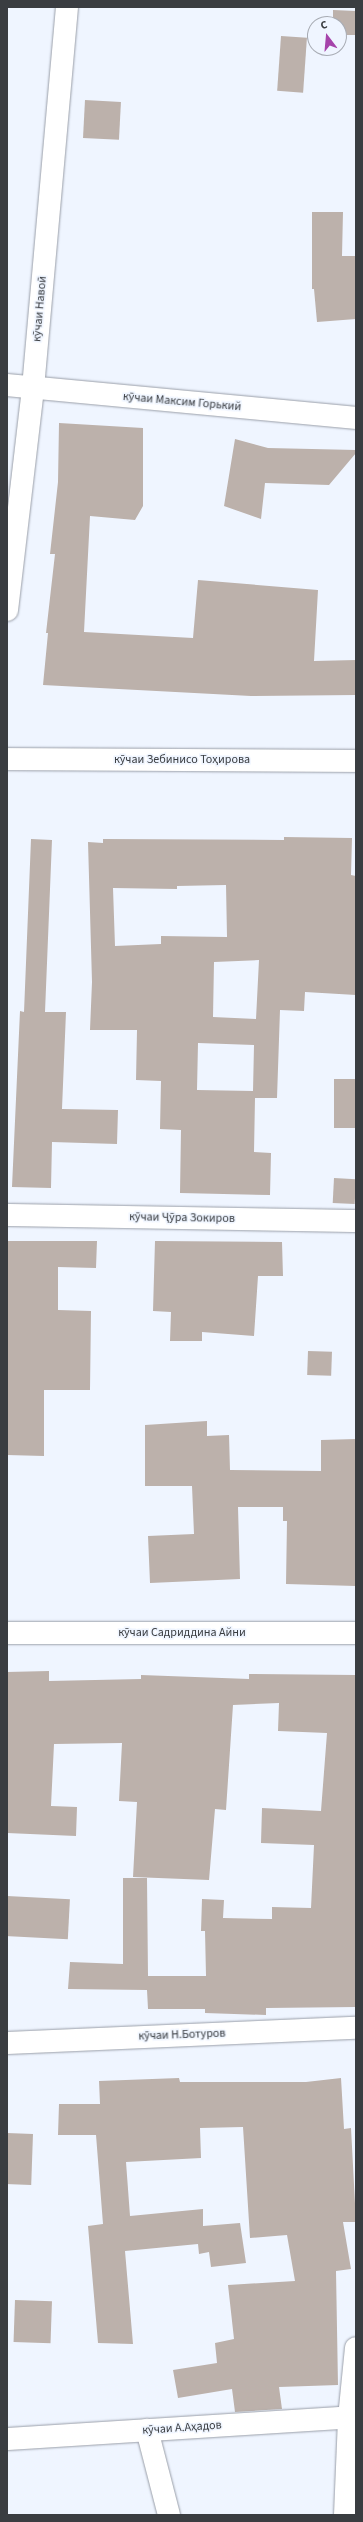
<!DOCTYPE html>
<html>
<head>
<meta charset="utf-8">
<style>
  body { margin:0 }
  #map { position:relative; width:363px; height:2522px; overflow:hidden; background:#eff5ff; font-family:"Source Sans 3",sans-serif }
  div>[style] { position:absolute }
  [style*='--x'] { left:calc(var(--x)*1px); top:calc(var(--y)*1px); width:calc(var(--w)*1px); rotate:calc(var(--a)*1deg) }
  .building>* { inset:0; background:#bcb1ab; transform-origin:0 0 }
  .roads { filter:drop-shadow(0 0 1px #9a9fa9) drop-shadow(0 0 1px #9a9fa9) }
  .minor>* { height:22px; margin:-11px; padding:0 11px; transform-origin:11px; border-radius:11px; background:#fff }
  .major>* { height:22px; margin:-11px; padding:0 11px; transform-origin:11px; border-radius:11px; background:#fff }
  span { translate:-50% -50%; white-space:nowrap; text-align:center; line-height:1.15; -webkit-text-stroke:3px #eff5ff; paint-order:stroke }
  .street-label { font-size:12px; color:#3a3d41 }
  .frame { position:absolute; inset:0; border:8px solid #3a3d41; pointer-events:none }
  .north { position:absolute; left:307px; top:16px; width:40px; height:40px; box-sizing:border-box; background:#eff5ff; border:1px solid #a7abb3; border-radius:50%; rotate:344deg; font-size:11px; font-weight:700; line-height:16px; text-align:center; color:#3a3d41 }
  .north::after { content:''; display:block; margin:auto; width:14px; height:18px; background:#a543aa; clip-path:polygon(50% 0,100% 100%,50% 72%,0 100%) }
</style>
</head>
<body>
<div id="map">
  <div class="building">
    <i style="clip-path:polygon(333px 10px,356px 11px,356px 35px,339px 35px,339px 24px,333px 24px)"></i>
    <i style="left:281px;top:36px;width:26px;height:55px;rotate:4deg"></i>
    <i style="left:85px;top:100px;width:36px;height:38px;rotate:3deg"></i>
    <i style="clip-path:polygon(312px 212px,343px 212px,342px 256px,356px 256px,356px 319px,317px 322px,314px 289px,312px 289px)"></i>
    <i style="clip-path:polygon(59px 423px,143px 428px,143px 506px,135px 520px,90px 516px,84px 632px,193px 638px,198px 580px,318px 590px,314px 661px,356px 660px,356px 695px,251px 696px,43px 685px,48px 633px,46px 633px,55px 554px,50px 554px,58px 482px)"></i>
    <i style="clip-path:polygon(235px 439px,268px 448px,356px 450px,356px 453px,329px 485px,265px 483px,261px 519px,224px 506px)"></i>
    <i style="clip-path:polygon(evenodd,284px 837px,352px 838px,351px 875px,356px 876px,356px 995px,305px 992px,304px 1011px,280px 1010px,277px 1098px,255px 1098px,254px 1152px,271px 1153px,270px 1195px,180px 1193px,181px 1130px,160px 1129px,161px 1081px,136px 1080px,137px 1030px,90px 1030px,92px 982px,88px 842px,103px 843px,103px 839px,284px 840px,284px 837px,226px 885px,227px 937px,161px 936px,161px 944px,115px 946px,113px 888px,177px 889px,177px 886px,226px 885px,284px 837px,259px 960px,256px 1019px,213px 1017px,214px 962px,259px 960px,284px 837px,198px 1043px,254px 1045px,253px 1091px,197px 1090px,198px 1043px)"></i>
    <i style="clip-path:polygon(31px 839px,52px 840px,45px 1012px,66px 1012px,62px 1109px,118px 1110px,117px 1144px,52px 1142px,51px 1188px,12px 1187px,20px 1011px,24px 1012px)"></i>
    <i style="left:334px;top:1079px;width:22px;height:49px"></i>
    <i style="left:334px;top:1178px;width:22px;height:25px;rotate:3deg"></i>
    <i style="clip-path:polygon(7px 1241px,97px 1241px,96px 1268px,58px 1267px,58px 1310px,91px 1311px,90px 1390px,44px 1390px,44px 1456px,7px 1455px)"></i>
    <i style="clip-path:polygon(155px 1241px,282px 1242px,283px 1276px,258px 1276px,254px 1336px,202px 1332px,202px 1341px,170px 1341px,171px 1312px,153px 1311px)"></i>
    <i style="left:308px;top:1351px;width:24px;height:24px;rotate:2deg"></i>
    <i style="clip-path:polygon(207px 1421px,207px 1436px,229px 1435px,230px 1470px,321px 1471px,321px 1440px,356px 1439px,356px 1586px,286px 1584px,287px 1521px,283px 1521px,283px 1507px,238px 1507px,240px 1579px,150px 1583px,148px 1536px,194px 1534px,192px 1486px,145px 1486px,145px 1425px)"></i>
    <i style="clip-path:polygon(49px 1671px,49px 1681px,141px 1679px,141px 1675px,249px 1679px,249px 1674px,356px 1675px,356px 2007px,266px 2008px,266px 2015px,205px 2013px,205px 2009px,148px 2009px,147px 1990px,68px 1989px,70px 1962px,123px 1964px,123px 1878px,147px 1878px,148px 1976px,206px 1976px,205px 1931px,201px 1931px,202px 1899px,224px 1900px,223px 1918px,272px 1919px,272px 1907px,311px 1908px,314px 1845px,261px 1843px,262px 1808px,321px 1811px,327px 1733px,278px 1731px,279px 1703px,233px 1705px,226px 1810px,215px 1809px,209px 1880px,133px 1877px,137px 1802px,119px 1801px,122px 1743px,54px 1744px,51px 1806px,77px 1807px,76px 1836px,7px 1833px,7px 1672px)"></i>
    <i style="left:7px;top:1896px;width:63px;height:40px;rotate:3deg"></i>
    <i style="clip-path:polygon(179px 2078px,180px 2082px,306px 2082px,341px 2078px,344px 2129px,351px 2128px,356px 2222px,343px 2222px,351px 2269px,336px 2271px,338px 2385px,279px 2387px,282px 2409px,235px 2412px,232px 2389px,178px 2398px,173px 2370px,217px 2363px,215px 2343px,234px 2339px,228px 2285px,295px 2281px,287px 2235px,250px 2238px,243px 2127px,200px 2128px,201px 2158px,126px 2162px,130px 2216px,203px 2209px,203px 2226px,240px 2223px,246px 2263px,211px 2267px,209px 2252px,199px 2254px,198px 2244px,125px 2251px,133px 2344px,98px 2343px,88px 2226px,103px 2224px,96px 2135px,58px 2135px,59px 2104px,100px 2104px,99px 2081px)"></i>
    <i style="left:7px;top:2133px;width:26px;height:51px;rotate:2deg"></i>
    <i style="left:15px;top:2300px;width:37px;height:42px;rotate:2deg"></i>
  </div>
  <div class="roads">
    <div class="minor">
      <i style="--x:7;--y:385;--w:351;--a:5.4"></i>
      <i style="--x:7;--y:610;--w:224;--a:-83.3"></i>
      <i style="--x:33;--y:388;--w:383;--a:-84.9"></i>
      <i style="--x:7;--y:1215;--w:349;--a:1"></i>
      <i style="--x:7;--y:1633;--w:349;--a:0"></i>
      <i style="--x:7;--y:2043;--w:349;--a:-2.5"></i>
      <i style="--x:147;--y:2430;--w:88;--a:75.5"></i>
      <i style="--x:7;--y:2439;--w:350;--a:-3.6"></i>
      <i style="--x:345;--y:2515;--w:97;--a:-87.6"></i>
      <i style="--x:349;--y:2418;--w:70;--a:-84.3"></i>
    </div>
    <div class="major">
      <i style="--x:7;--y:759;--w:349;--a:0.3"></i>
    </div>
  </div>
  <div class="street-label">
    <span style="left:40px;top:309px;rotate:-85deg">кӯчаи Навоӣ</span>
    <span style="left:182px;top:402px;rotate:5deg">кӯчаи Максим Горький</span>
    <span style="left:182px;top:760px">кӯчаи Зебинисо Тоҳирова</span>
    <span style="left:182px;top:1218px;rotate:1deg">кӯчаи Ҷӯра Зокиров</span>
    <span style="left:182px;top:1633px">кӯчаи Садриддина Айни</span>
    <span style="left:182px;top:2035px;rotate:-2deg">кӯчаи Н.Ботуров</span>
    <span style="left:182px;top:2428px;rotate:-4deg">кӯчаи А.Аҳадов</span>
  </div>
  <div class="frame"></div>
  <div class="north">С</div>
</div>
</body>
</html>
